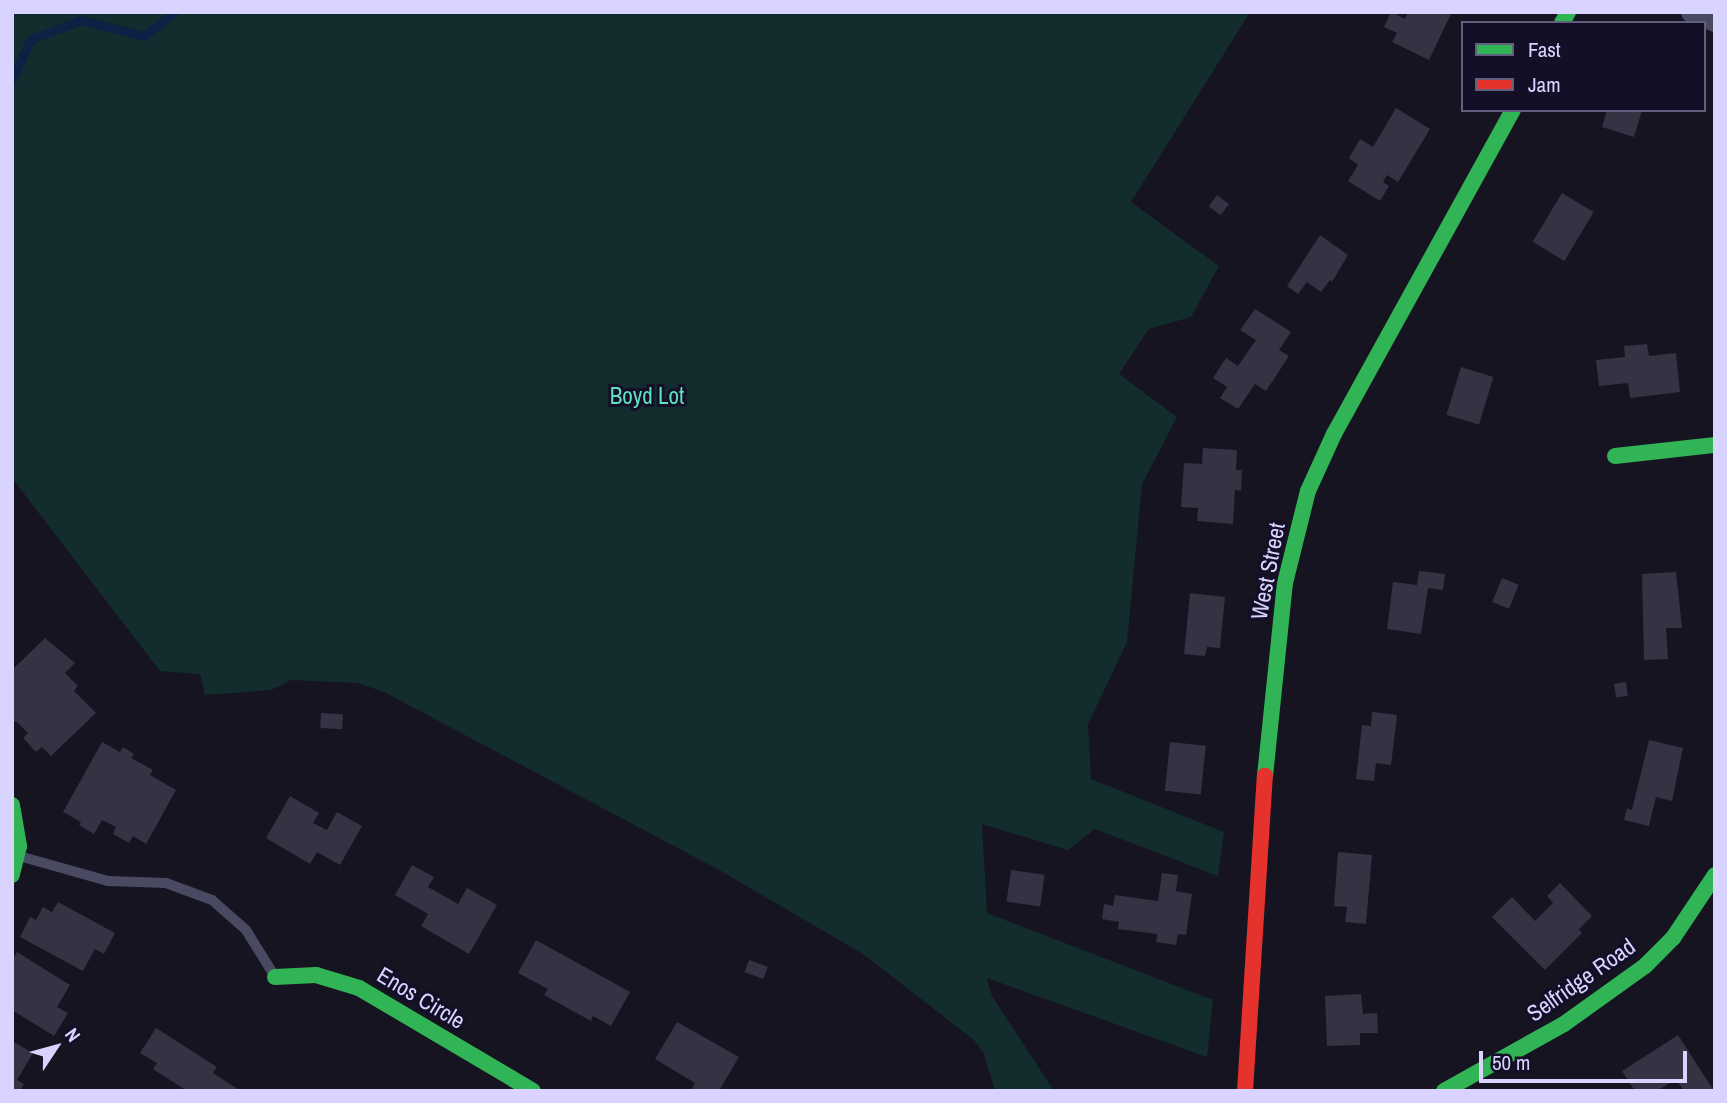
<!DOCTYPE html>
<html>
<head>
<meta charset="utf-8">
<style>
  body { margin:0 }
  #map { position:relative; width:1727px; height:1103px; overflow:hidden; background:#161421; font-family:"Archivo Narrow",sans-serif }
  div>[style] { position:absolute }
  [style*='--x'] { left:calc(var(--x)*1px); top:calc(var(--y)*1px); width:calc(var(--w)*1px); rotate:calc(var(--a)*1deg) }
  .green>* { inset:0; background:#132c2d }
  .stream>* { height:9px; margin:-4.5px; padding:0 4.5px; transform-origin:4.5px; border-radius:4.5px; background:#0d2144 }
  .building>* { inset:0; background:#343243; transform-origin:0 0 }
  .lane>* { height:10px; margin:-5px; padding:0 5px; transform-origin:5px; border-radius:5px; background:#4a4962 }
  .street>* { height:21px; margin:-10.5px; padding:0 10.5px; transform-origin:10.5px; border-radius:10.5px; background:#4a4962 }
  .fast>* { height:16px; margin:-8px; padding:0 8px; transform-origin:8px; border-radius:8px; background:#30b455 }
  .jam>* { height:16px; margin:-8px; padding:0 8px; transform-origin:8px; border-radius:8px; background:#e5322d }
  span { translate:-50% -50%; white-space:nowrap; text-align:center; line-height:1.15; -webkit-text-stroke:6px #130f26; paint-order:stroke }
  .park-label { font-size:23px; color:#5fe0c0 }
  .street-label { font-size:23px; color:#d9d4ff }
  .frame { position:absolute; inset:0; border:14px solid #d9d4ff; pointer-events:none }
  .legend { position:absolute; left:1461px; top:21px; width:245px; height:91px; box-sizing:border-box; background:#130f26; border:2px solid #625e7d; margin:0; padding:9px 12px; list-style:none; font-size:21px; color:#d9d4ff }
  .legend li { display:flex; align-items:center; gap:14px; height:35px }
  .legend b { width:35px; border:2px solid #625e7d }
  .north { position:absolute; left:21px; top:1012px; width:70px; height:70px; -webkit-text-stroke:5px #130f26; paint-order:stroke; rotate:54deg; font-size:19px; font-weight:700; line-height:28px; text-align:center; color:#d9d4ff }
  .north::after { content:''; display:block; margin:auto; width:24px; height:32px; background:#d9d4ff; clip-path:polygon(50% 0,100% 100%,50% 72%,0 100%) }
  .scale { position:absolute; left:1479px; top:1051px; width:208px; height:32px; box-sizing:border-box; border:4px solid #d9d4ff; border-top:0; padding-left:9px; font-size:21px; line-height:24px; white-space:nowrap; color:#d9d4ff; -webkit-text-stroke:5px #130f26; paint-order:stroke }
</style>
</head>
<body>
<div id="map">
  <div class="green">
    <i style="clip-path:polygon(12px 12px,1250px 12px,1131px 202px,1219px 266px,1191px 317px,1149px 329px,1119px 374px,1177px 417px,1142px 484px,1127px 642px,1088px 724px,1091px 779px,1224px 832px,1218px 876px,1095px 829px,1068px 850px,982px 824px,987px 913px,1213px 1000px,1207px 1057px,987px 978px,992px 996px,1054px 1091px,995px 1091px,984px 1054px,974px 1040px,863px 954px,721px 871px,384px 692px,358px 683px,291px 680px,271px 690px,205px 695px,200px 674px,160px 671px,12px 478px)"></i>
  </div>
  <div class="stream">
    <i style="--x:12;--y:79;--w:44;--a:-64.6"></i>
    <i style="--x:31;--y:39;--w:53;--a:-20.8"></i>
    <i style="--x:81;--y:20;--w:65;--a:14.3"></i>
    <i style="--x:144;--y:36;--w:39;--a:-38"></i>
  </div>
  <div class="building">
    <i style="clip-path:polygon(1391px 12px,1405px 19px,1408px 12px,1452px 12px,1429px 60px,1392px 42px,1397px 33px,1384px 27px)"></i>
    <i style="clip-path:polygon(1396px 108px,1430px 129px,1398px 182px,1387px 175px,1383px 182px,1389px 186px,1380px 201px,1348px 181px,1358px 165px,1349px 158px,1360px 139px,1373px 147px)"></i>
    <i style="clip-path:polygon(1607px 110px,1642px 110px,1634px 137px,1602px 127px)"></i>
    <i style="left:1562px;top:193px;width:37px;height:57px;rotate:31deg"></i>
    <i style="left:1217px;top:195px;width:15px;height:14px;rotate:37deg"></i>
    <i style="clip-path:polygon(1320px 235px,1348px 255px,1332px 282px,1330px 280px,1321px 292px,1307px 282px,1298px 294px,1287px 286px)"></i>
    <i style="clip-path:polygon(1255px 309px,1291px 332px,1279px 350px,1289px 356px,1266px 391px,1255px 384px,1238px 409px,1220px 398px,1227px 387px,1213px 378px,1226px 358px,1238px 366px,1256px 340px,1240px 330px)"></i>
    <i style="clip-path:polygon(1647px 344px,1649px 356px,1676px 353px,1680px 392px,1630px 398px,1628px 383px,1599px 386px,1596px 360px,1625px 357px,1624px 346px)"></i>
    <i style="left:1461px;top:367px;width:34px;height:50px;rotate:17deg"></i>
    <i style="clip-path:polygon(1203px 448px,1237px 450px,1236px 470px,1242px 470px,1241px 491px,1235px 490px,1233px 524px,1197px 521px,1198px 508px,1181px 507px,1184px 463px,1202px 464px)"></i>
    <i style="clip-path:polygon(1419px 571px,1445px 574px,1443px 590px,1428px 588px,1421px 634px,1387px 629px,1393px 582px,1417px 585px)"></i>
    <i style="clip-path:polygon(1676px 572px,1682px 628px,1666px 628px,1668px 659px,1644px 660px,1642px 574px)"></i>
    <i style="left:1502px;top:578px;width:18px;height:26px;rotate:22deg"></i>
    <i style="clip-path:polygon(1190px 593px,1225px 597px,1220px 648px,1207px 647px,1205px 656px,1184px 654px)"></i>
    <i style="clip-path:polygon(45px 638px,75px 663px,65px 673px,78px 686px,74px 691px,96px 713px,51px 756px,42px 747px,36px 752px,23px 738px,28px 733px,16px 721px,12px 724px,12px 670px)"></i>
    <i style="left:1626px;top:682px;width:14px;height:12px;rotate:82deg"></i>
    <i style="clip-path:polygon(1372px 712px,1397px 715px,1391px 765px,1376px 763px,1374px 781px,1356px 779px,1362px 725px,1371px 726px)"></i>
    <i style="left:321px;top:713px;width:22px;height:15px;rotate:3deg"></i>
    <i style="clip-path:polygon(1649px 740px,1683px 748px,1672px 801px,1656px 797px,1649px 826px,1624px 820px,1627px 808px,1632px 810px)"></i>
    <i style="clip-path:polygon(102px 742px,120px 752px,123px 747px,134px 754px,131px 758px,153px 770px,150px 775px,176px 790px,146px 844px,133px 836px,129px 843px,113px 834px,116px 827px,102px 820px,94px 834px,79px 825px,81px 822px,63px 812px)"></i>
    <i style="left:1170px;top:742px;width:36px;height:49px;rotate:6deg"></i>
    <i style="clip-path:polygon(290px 796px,319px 813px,313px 823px,327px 830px,337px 812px,362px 826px,340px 865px,317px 852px,310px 864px,266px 838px)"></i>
    <i style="clip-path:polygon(1338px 852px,1372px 855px,1366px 924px,1345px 922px,1347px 907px,1334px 906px)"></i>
    <i style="clip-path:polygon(412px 865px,434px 877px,428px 887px,458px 904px,467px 888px,497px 905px,469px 954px,421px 926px,428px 914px,395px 895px)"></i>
    <i style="left:1011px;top:870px;width:34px;height:32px;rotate:8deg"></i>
    <i style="clip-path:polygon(1162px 873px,1178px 875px,1176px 891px,1192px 894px,1186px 935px,1178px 934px,1176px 945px,1156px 942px,1157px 934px,1118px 929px,1119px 922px,1102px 919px,1104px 904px,1113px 906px,1115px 895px,1158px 901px)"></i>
    <i style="clip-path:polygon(1560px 883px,1592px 916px,1579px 929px,1582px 933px,1545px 970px,1492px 917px,1512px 897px,1535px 921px,1553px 903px,1547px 896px)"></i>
    <i style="clip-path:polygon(58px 902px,115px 933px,104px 954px,95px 949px,83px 971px,20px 937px,30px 917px,36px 920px,43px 907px,52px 912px)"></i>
    <i style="clip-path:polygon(536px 940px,630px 992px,611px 1026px,593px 1016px,591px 1021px,544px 995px,548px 989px,518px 973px)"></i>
    <i style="clip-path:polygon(17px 952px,70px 985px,57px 1007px,68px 1013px,54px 1036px,12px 1010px,12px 960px)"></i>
    <i style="left:749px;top:960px;width:20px;height:13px;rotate:20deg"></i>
    <i style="clip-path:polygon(1361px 994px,1363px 1014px,1377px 1013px,1378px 1033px,1360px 1033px,1360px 1045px,1327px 1046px,1325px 996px)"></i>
    <i style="clip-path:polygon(677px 1022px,739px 1057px,719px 1091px,697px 1091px,692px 1088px,695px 1083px,655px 1059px)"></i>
    <i style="clip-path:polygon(156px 1028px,217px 1067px,213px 1073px,241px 1091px,187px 1091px,153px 1069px,157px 1063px,140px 1053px)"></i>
    <i style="clip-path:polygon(1678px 1035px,1714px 1091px,1684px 1091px,1676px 1079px,1657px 1091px,1635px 1091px,1622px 1071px)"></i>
    <i style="clip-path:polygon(12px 1041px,33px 1053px,17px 1080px,24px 1084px,20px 1091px,12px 1091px)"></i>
  </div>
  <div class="lane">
    <i style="--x:19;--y:856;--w:92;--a:15.7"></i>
    <i style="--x:108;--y:881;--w:58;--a:2"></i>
    <i style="--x:166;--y:883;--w:49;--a:20.3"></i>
    <i style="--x:212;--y:900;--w:45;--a:41.4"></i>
    <i style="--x:246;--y:930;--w:53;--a:58.1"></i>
  </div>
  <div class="street">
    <i style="--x:1691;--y:12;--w:26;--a:21"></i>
  </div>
  <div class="fast">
    <i style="--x:1562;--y:23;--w:13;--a:-61"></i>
    <i style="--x:1615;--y:456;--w:101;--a:-6.3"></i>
    <i style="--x:1265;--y:776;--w:194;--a:-84.1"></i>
    <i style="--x:1285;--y:583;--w:95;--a:-76"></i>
    <i style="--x:1308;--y:491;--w:63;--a:-65.5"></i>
    <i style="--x:1334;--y:434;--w:370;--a:-61.1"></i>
    <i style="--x:12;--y:805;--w:42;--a:80.3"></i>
    <i style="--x:19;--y:846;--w:30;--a:104"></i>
    <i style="--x:275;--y:977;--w:41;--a:-2.8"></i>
    <i style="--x:316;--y:975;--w:45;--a:16.8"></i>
    <i style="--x:359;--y:988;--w:202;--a:30.6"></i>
    <i style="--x:1444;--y:1091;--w:137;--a:-29.2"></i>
    <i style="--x:1564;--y:1024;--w:100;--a:-35.6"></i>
    <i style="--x:1645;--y:966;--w:40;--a:-45"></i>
    <i style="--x:1673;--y:938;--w:76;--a:-56.3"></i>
  </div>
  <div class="jam">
    <i style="--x:1245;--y:1091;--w:316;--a:-86.4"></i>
  </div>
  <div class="park-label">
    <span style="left:647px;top:396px">Boyd Lot</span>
  </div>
  <div class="street-label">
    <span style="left:1268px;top:571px;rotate:-79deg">West Street</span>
    <span style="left:1581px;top:980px;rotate:-35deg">Selfridge Road</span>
    <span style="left:421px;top:998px;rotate:31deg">Enos Circle</span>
  </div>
  <div class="frame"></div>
  <ul class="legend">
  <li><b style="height:9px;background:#30b455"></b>Fast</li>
  <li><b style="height:9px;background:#e5322d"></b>Jam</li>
  </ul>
  <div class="north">N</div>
  <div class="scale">50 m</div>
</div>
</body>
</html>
